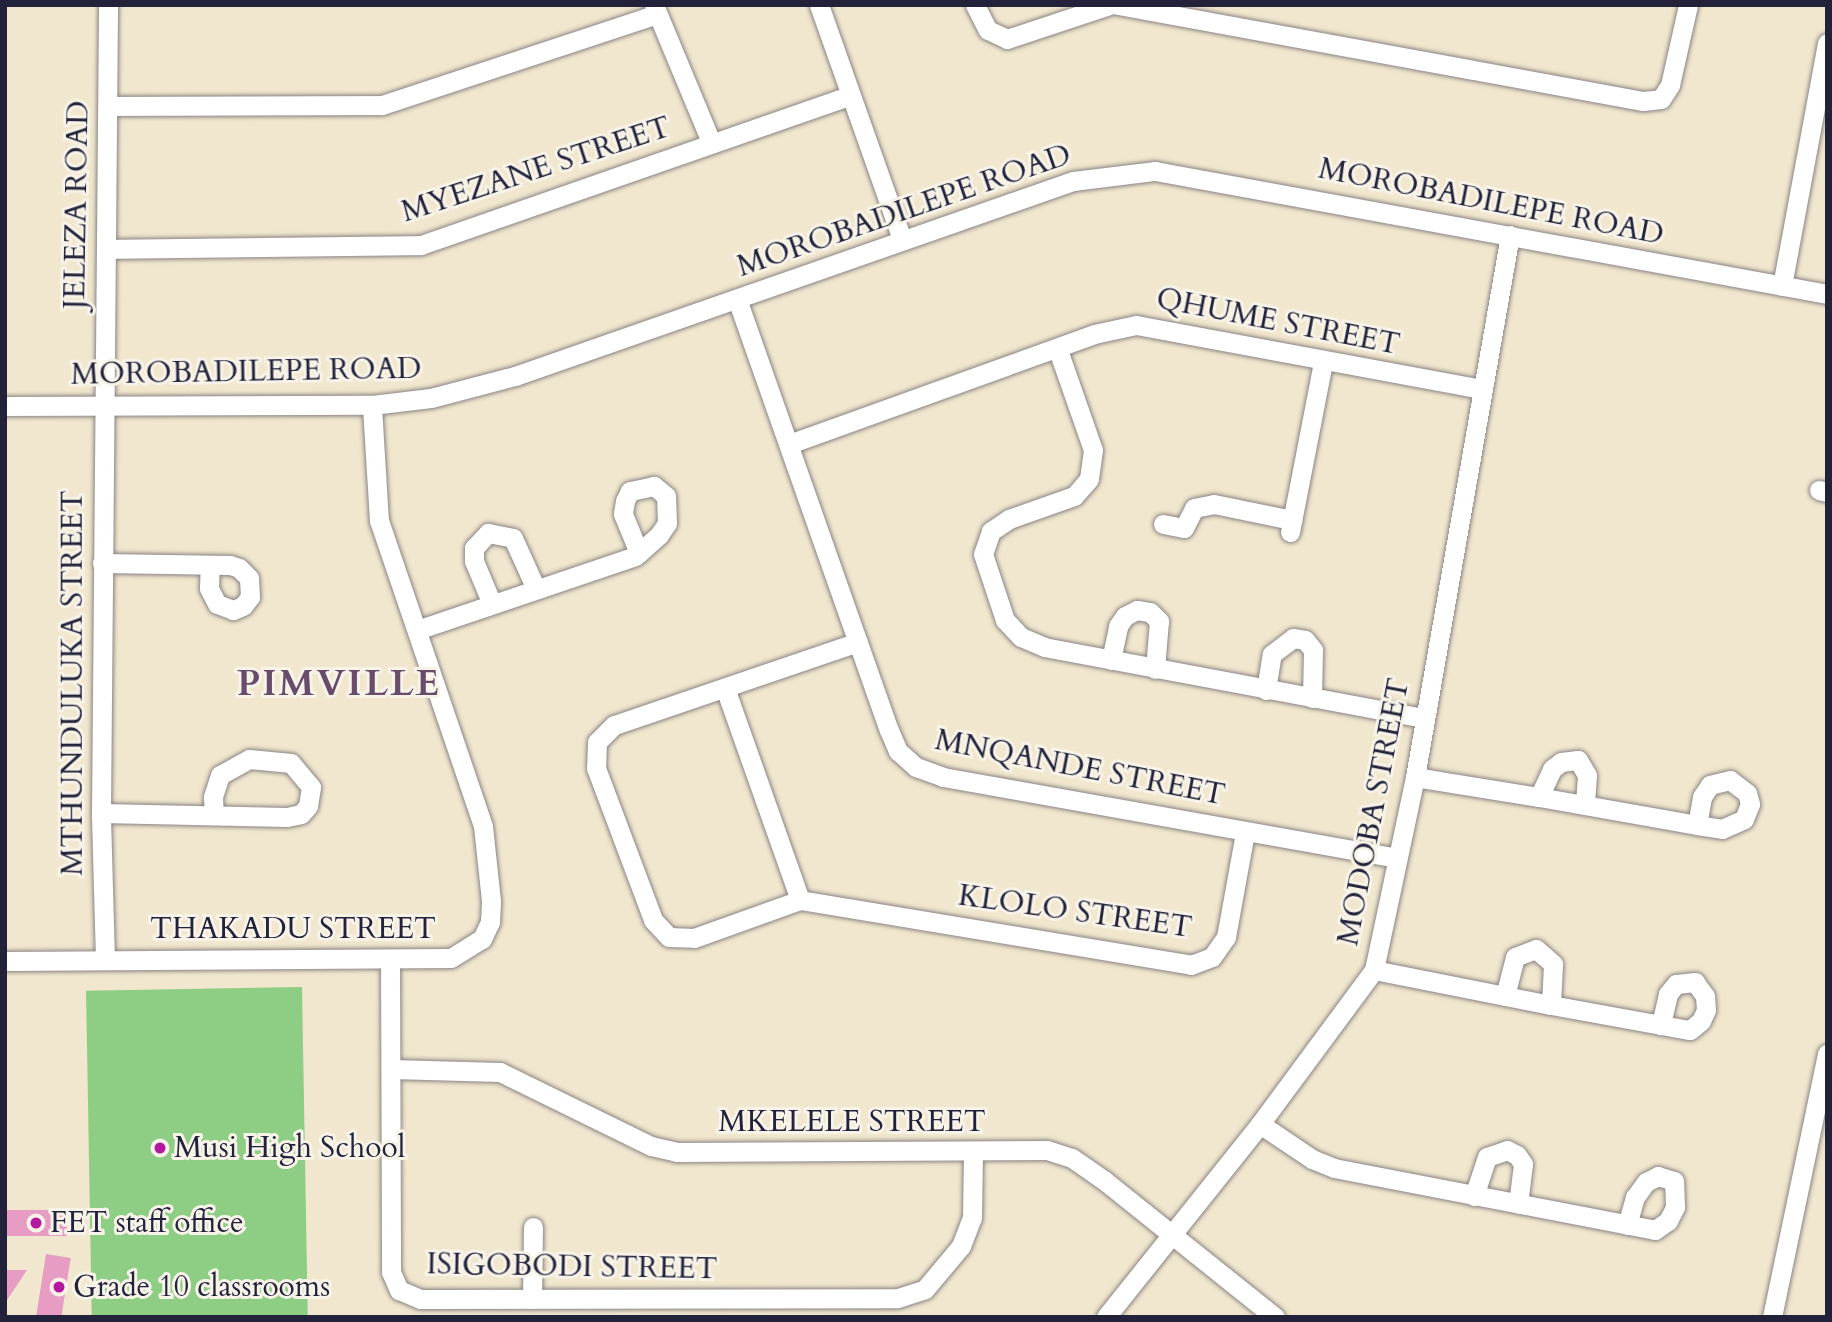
<!DOCTYPE html>
<html>
<head>
<meta charset="utf-8">
<style>
  body { margin:0 }
  #map { position:relative; width:1832px; height:1322px; overflow:hidden; background:#f1e7ce; font-family:Cardo,serif }
  div>[style] { position:absolute }
  [style*='--x'] { left:calc(var(--x)*1px); top:calc(var(--y)*1px); width:calc(var(--w)*1px); rotate:calc(var(--a)*1deg) }
  .green>* { inset:0; background:#8ecd84; transform-origin:0 0 }
  .building>* { inset:0; background:#e69cc3; transform-origin:0 0 }
  .roads { filter:drop-shadow(0 0 2px #8a8484) drop-shadow(0 0 2px #8a8484) }
  .minor>* { height:19px; margin:-9.5px; padding:0 9.5px; transform-origin:9.5px; border-radius:9.5px; background:#fff }
  .dots>* { width:19px; height:19px; translate:-50% -50%; box-sizing:border-box; border:4px solid #f7f3e8; border-radius:50% }
  span { translate:-50% -50%; white-space:nowrap; text-align:center; line-height:1.15; -webkit-text-stroke:6px #f7f3e8; paint-order:stroke }
  .street-label { font-size:30px; color:#22223b }
  .poi-label { font-size:30px; color:#22223b }
  .left { translate:0 -50%; text-align:left }
  .district-label { font-size:37px; color:#674d6b; font-weight:700; letter-spacing:2px }
  .frame { position:absolute; inset:0; border:7px solid #22223b; pointer-events:none }
</style>
</head>
<body>
<div id="map">
  <div class="green">
    <i style="left:302px;top:987px;width:330px;height:216px;rotate:89deg"></i>
  </div>
  <div class="building">
    <i style="left:5px;top:1210px;width:62px;height:26px"></i>
    <i style="left:46px;top:1254px;width:25px;height:63px;rotate:9deg"></i>
    <i style="clip-path:polygon(5px 1270px,27px 1270px,5px 1303px)"></i>
  </div>
  <div class="roads">
    <div class="minor">
      <i style="--x:654;--y:5;--w:148;--a:67.4"></i>
      <i style="--x:819;--y:5;--w:249;--a:70.5"></i>
      <i style="--x:975;--y:5;--w:28;--a:63"></i>
      <i style="--x:988;--y:30;--w:21;--a:25"></i>
      <i style="--x:1007;--y:39;--w:108;--a:-18.4"></i>
      <i style="--x:1118;--y:5;--w:534;--a:10.36"></i>
      <i style="--x:1643;--y:101;--w:18;--a:-6"></i>
      <i style="--x:1661;--y:99;--w:17;--a:-57"></i>
      <i style="--x:1670;--y:85;--w:82;--a:-77.3"></i>
      <i style="--x:109;--y:106;--w:273;--a:-0.2"></i>
      <i style="--x:382;--y:105;--w:290;--a:-18.3"></i>
      <i style="--x:107;--y:249;--w:314;--a:-0.7"></i>
      <i style="--x:421;--y:245;--w:454;--a:-19.2"></i>
      <i style="--x:1782;--y:286;--w:247;--a:-79.5"></i>
      <i style="--x:737;--y:299;--w:457;--a:70.6"></i>
      <i style="--x:889;--y:730;--w:23;--a:67"></i>
      <i style="--x:898;--y:751;--w:24;--a:42"></i>
      <i style="--x:916;--y:767;--w:29;--a:20"></i>
      <i style="--x:943;--y:777;--w:461;--a:10.1"></i>
      <i style="--x:1058;--y:350;--w:106;--a:70.7"></i>
      <i style="--x:1093;--y:450;--w:29;--a:98"></i>
      <i style="--x:1089;--y:479;--w:23;--a:131"></i>
      <i style="--x:1074;--y:496;--w:69;--a:160.5"></i>
      <i style="--x:1009;--y:519;--w:22;--a:146"></i>
      <i style="--x:991;--y:531;--w:24;--a:109"></i>
      <i style="--x:983;--y:554;--w:70;--a:71.6"></i>
      <i style="--x:1005;--y:620;--w:23;--a:47"></i>
      <i style="--x:1021;--y:637;--w:25;--a:23"></i>
      <i style="--x:1044;--y:647;--w:386;--a:10.6"></i>
      <i style="--x:5;--y:406;--w:367;--a:-0.2"></i>
      <i style="--x:372;--y:405;--w:59;--a:-6.8"></i>
      <i style="--x:431;--y:398;--w:87;--a:-14.7"></i>
      <i style="--x:515;--y:376;--w:591;--a:-19.26"></i>
      <i style="--x:1073;--y:181;--w:83;--a:-7"></i>
      <i style="--x:1155;--y:171;--w:683;--a:10.37"></i>
      <i style="--x:789;--y:444;--w:324;--a:-19.8"></i>
      <i style="--x:1094;--y:334;--w:43;--a:-12.1"></i>
      <i style="--x:1136;--y:325;--w:351;--a:10.5"></i>
      <i style="--x:1819;--y:490;--w:8;--a:14"></i>
      <i style="--x:1163;--y:524;--w:21;--a:11"></i>
      <i style="--x:1184;--y:528;--w:22;--a:-63"></i>
      <i style="--x:1194;--y:508;--w:20;--a:-11"></i>
      <i style="--x:1214;--y:504;--w:80;--a:11.6"></i>
      <i style="--x:1290;--y:532;--w:173;--a:-79"></i>
      <i style="--x:102;--y:563;--w:128;--a:0.9"></i>
      <i style="--x:230;--y:565;--w:9;--a:18"></i>
      <i style="--x:239;--y:568;--w:14;--a:45"></i>
      <i style="--x:249;--y:578;--w:19;--a:87"></i>
      <i style="--x:250;--y:597;--w:11;--a:128"></i>
      <i style="--x:243;--y:606;--w:11;--a:158"></i>
      <i style="--x:233;--y:610;--w:17;--a:-159"></i>
      <i style="--x:217;--y:604;--w:18;--a:-117"></i>
      <i style="--x:209;--y:588;--w:23;--a:-88"></i>
      <i style="--x:492;--y:604;--w:47;--a:-112.7"></i>
      <i style="--x:474;--y:561;--w:13;--a:-90"></i>
      <i style="--x:474;--y:548;--w:21;--a:-47"></i>
      <i style="--x:488;--y:533;--w:25;--a:11"></i>
      <i style="--x:513;--y:538;--w:56;--a:65.7"></i>
      <i style="--x:417;--y:630;--w:230;--a:-18.7"></i>
      <i style="--x:635;--y:556;--w:5;--a:-37"></i>
      <i style="--x:639;--y:553;--w:27;--a:-42"></i>
      <i style="--x:659;--y:535;--w:14;--a:-56"></i>
      <i style="--x:667;--y:523;--w:27;--a:-92"></i>
      <i style="--x:666;--y:496;--w:16;--a:-140"></i>
      <i style="--x:654;--y:486;--w:25;--a:168"></i>
      <i style="--x:630;--y:491;--w:11;--a:117"></i>
      <i style="--x:625;--y:501;--w:13;--a:99"></i>
      <i style="--x:623;--y:514;--w:42;--a:67.7"></i>
      <i style="--x:858;--y:642;--w:258;--a:161.2"></i>
      <i style="--x:614;--y:725;--w:24;--a:135"></i>
      <i style="--x:597;--y:742;--w:26;--a:92"></i>
      <i style="--x:596;--y:768;--w:162;--a:69.4"></i>
      <i style="--x:653;--y:920;--w:23;--a:47"></i>
      <i style="--x:669;--y:937;--w:25;--a:2"></i>
      <i style="--x:694;--y:938;--w:113;--a:-19.7"></i>
      <i style="--x:800;--y:900;--w:396;--a:9.4"></i>
      <i style="--x:1191;--y:965;--w:22;--a:-21"></i>
      <i style="--x:1212;--y:957;--w:24;--a:-55"></i>
      <i style="--x:1226;--y:937;--w:107;--a:-79.7"></i>
      <i style="--x:1111;--y:660;--w:35;--a:-78"></i>
      <i style="--x:1118;--y:626;--w:12;--a:-55"></i>
      <i style="--x:1125;--y:616;--w:13;--a:-27"></i>
      <i style="--x:1137;--y:610;--w:13;--a:9"></i>
      <i style="--x:1150;--y:612;--w:13;--a:45"></i>
      <i style="--x:1159;--y:621;--w:48;--a:94.8"></i>
      <i style="--x:725;--y:688;--w:225;--a:70.5"></i>
      <i style="--x:1266;--y:690;--w:36;--a:-81"></i>
      <i style="--x:1272;--y:654;--w:26;--a:-37"></i>
      <i style="--x:1293;--y:638;--w:12;--a:9"></i>
      <i style="--x:1305;--y:640;--w:13;--a:51"></i>
      <i style="--x:1313;--y:650;--w:48;--a:91.2"></i>
      <i style="--x:1415;--y:777;--w:126;--a:9.2"></i>
      <i style="--x:1539;--y:797;--w:160;--a:10"></i>
      <i style="--x:1697;--y:825;--w:25;--a:9"></i>
      <i style="--x:1722;--y:829;--w:24;--a:-24"></i>
      <i style="--x:1744;--y:819;--w:16;--a:-68"></i>
      <i style="--x:1750;--y:804;--w:11;--a:-105"></i>
      <i style="--x:1747;--y:793;--w:21;--a:-143"></i>
      <i style="--x:1730;--y:780;--w:21;--a:166"></i>
      <i style="--x:1710;--y:785;--w:14;--a:124"></i>
      <i style="--x:1702;--y:797;--w:28;--a:100"></i>
      <i style="--x:1539;--y:797;--w:31;--a:-65"></i>
      <i style="--x:1552;--y:769;--w:11;--a:-38"></i>
      <i style="--x:1561;--y:762;--w:17;--a:-7"></i>
      <i style="--x:1578;--y:760;--w:17;--a:59"></i>
      <i style="--x:1587;--y:775;--w:30;--a:94"></i>
      <i style="--x:101;--y:813;--w:186;--a:1.2"></i>
      <i style="--x:287;--y:817;--w:14;--a:-12"></i>
      <i style="--x:301;--y:814;--w:11;--a:-49"></i>
      <i style="--x:308;--y:806;--w:19;--a:-81"></i>
      <i style="--x:311;--y:787;--w:31;--a:-130"></i>
      <i style="--x:291;--y:763;--w:42;--a:-174.6"></i>
      <i style="--x:249;--y:759;--w:33;--a:151"></i>
      <i style="--x:220;--y:775;--w:23;--a:108"></i>
      <i style="--x:213;--y:797;--w:17;--a:87"></i>
      <i style="--x:105;--y:960;--w:147;--a:-91.6"></i>
      <i style="--x:101;--y:813;--w:808;--a:-89.5"></i>
      <i style="--x:390;--y:960;--w:312;--a:89.8"></i>
      <i style="--x:391;--y:1272;--w:20;--a:66"></i>
      <i style="--x:399;--y:1290;--w:23;--a:23"></i>
      <i style="--x:420;--y:1299;--w:478;--a:-0.1"></i>
      <i style="--x:898;--y:1298;--w:28;--a:-18"></i>
      <i style="--x:925;--y:1289;--w:56;--a:-50.1"></i>
      <i style="--x:961;--y:1246;--w:30;--a:-69"></i>
      <i style="--x:972;--y:1218;--w:66;--a:-89.1"></i>
      <i style="--x:5;--y:961;--w:446;--a:-0.4"></i>
      <i style="--x:451;--y:958;--w:36;--a:-32"></i>
      <i style="--x:482;--y:939;--w:19;--a:-65"></i>
      <i style="--x:490;--y:922;--w:21;--a:-87"></i>
      <i style="--x:491;--y:901;--w:75;--a:-96.1"></i>
      <i style="--x:483;--y:826;--w:322;--a:-108.8"></i>
      <i style="--x:379;--y:521;--w:116;--a:-93.5"></i>
      <i style="--x:1374;--y:970;--w:180;--a:11.2"></i>
      <i style="--x:1551;--y:1005;--w:112;--a:10.3"></i>
      <i style="--x:1661;--y:1025;--w:29;--a:10"></i>
      <i style="--x:1690;--y:1030;--w:14;--a:-39"></i>
      <i style="--x:1701;--y:1021;--w:12;--a:-66"></i>
      <i style="--x:1706;--y:1010;--w:14;--a:-94"></i>
      <i style="--x:1705;--y:996;--w:17;--a:-126"></i>
      <i style="--x:1695;--y:982;--w:19;--a:174"></i>
      <i style="--x:1676;--y:984;--w:13;--a:129"></i>
      <i style="--x:1668;--y:994;--w:32;--a:103"></i>
      <i style="--x:1505;--y:996;--w:40;--a:-75.6"></i>
      <i style="--x:1515;--y:957;--w:22;--a:-21"></i>
      <i style="--x:1536;--y:949;--w:23;--a:41"></i>
      <i style="--x:1553;--y:964;--w:41;--a:92.8"></i>
      <i style="--x:391;--y:1069;--w:109;--a:1.6"></i>
      <i style="--x:500;--y:1072;--w:168;--a:26.1"></i>
      <i style="--x:651;--y:1146;--w:26;--a:13"></i>
      <i style="--x:676;--y:1152;--w:371;--a:-0.3"></i>
      <i style="--x:1047;--y:1150;--w:26;--a:18"></i>
      <i style="--x:1072;--y:1158;--w:40;--a:34.9"></i>
      <i style="--x:1105;--y:1181;--w:218;--a:38.7"></i>
      <i style="--x:1260;--y:1124;--w:63;--a:33.9"></i>
      <i style="--x:1312;--y:1159;--w:24;--a:22"></i>
      <i style="--x:1334;--y:1168;--w:327;--a:10.9"></i>
      <i style="--x:1655;--y:1230;--w:16;--a:-35"></i>
      <i style="--x:1668;--y:1221;--w:16;--a:-63"></i>
      <i style="--x:1675;--y:1207;--w:26;--a:-92"></i>
      <i style="--x:1674;--y:1181;--w:17;--a:-163"></i>
      <i style="--x:1658;--y:1176;--w:13;--a:153"></i>
      <i style="--x:1646;--y:1182;--w:19;--a:126"></i>
      <i style="--x:1635;--y:1197;--w:29;--a:106"></i>
      <i style="--x:1474;--y:1196;--w:41;--a:-71.6"></i>
      <i style="--x:1487;--y:1157;--w:21;--a:-19"></i>
      <i style="--x:1507;--y:1150;--w:11;--a:27"></i>
      <i style="--x:1517;--y:1155;--w:11;--a:56"></i>
      <i style="--x:1523;--y:1164;--w:40;--a:97.1"></i>
      <i style="--x:532;--y:1299;--w:72;--a:-89.2"></i>
      <i style="--x:1106;--y:1317;--w:247;--a:-51.4"></i>
      <i style="--x:1260;--y:1124;--w:192;--a:-53.5"></i>
      <i style="--x:1374;--y:970;--w:197;--a:-78"></i>
      <i style="--x:1415;--y:777;--w:550;--a:-80.06"></i>
      <i style="--x:1772;--y:1317;--w:269;--a:-78.2"></i>
    </div>
  </div>
  <div class="dots">
    <i style="left:160px;top:1148px;background:#b5179e"></i>
    <i style="left:36px;top:1223px;background:#b5179e"></i>
    <i style="left:59px;top:1287px;background:#b5179e"></i>
  </div>
  <div class="street-label">
    <span style="left:536px;top:170px;rotate:-18deg">MYEZANE STREET</span>
    <span style="left:1491px;top:202px;rotate:11deg">MOROBADILEPE ROAD</span>
    <span style="left:77px;top:205px;rotate:-89deg">JELEZA ROAD</span>
    <span style="left:904px;top:211px;rotate:-19deg">MOROBADILEPE ROAD</span>
    <span style="left:1278px;top:322px;rotate:11deg">QHUME STREET</span>
    <span style="left:246px;top:372px;rotate:-1deg">MOROBADILEPE ROAD</span>
    <span style="left:73px;top:683px;rotate:-90deg">MTHUNDULUKA STREET</span>
    <span style="left:1080px;top:768px;rotate:11deg">MNQANDE STREET</span>
    <span style="left:1374px;top:812px;rotate:-79deg">MODOBA STREET</span>
    <span style="left:1075px;top:912px;rotate:8deg">KLOLO STREET</span>
    <span style="left:293px;top:929px">THAKADU STREET</span>
    <span style="left:852px;top:1122px">MKELELE STREET</span>
    <span style="left:572px;top:1267px;rotate:1deg">ISIGOBODI STREET</span>
  </div>
  <div class="poi-label">
    <span class="left" style="left:174px;top:1148px">Musi High School</span>
    <span class="left" style="left:50px;top:1223px">FET staff office</span>
    <span class="left" style="left:73px;top:1287px">Grade 10 classrooms</span>
  </div>
  <div class="district-label">
    <span style="left:339px;top:683px">PIMVILLE</span>
  </div>
  <div class="frame"></div>
</div>
</body>
</html>
